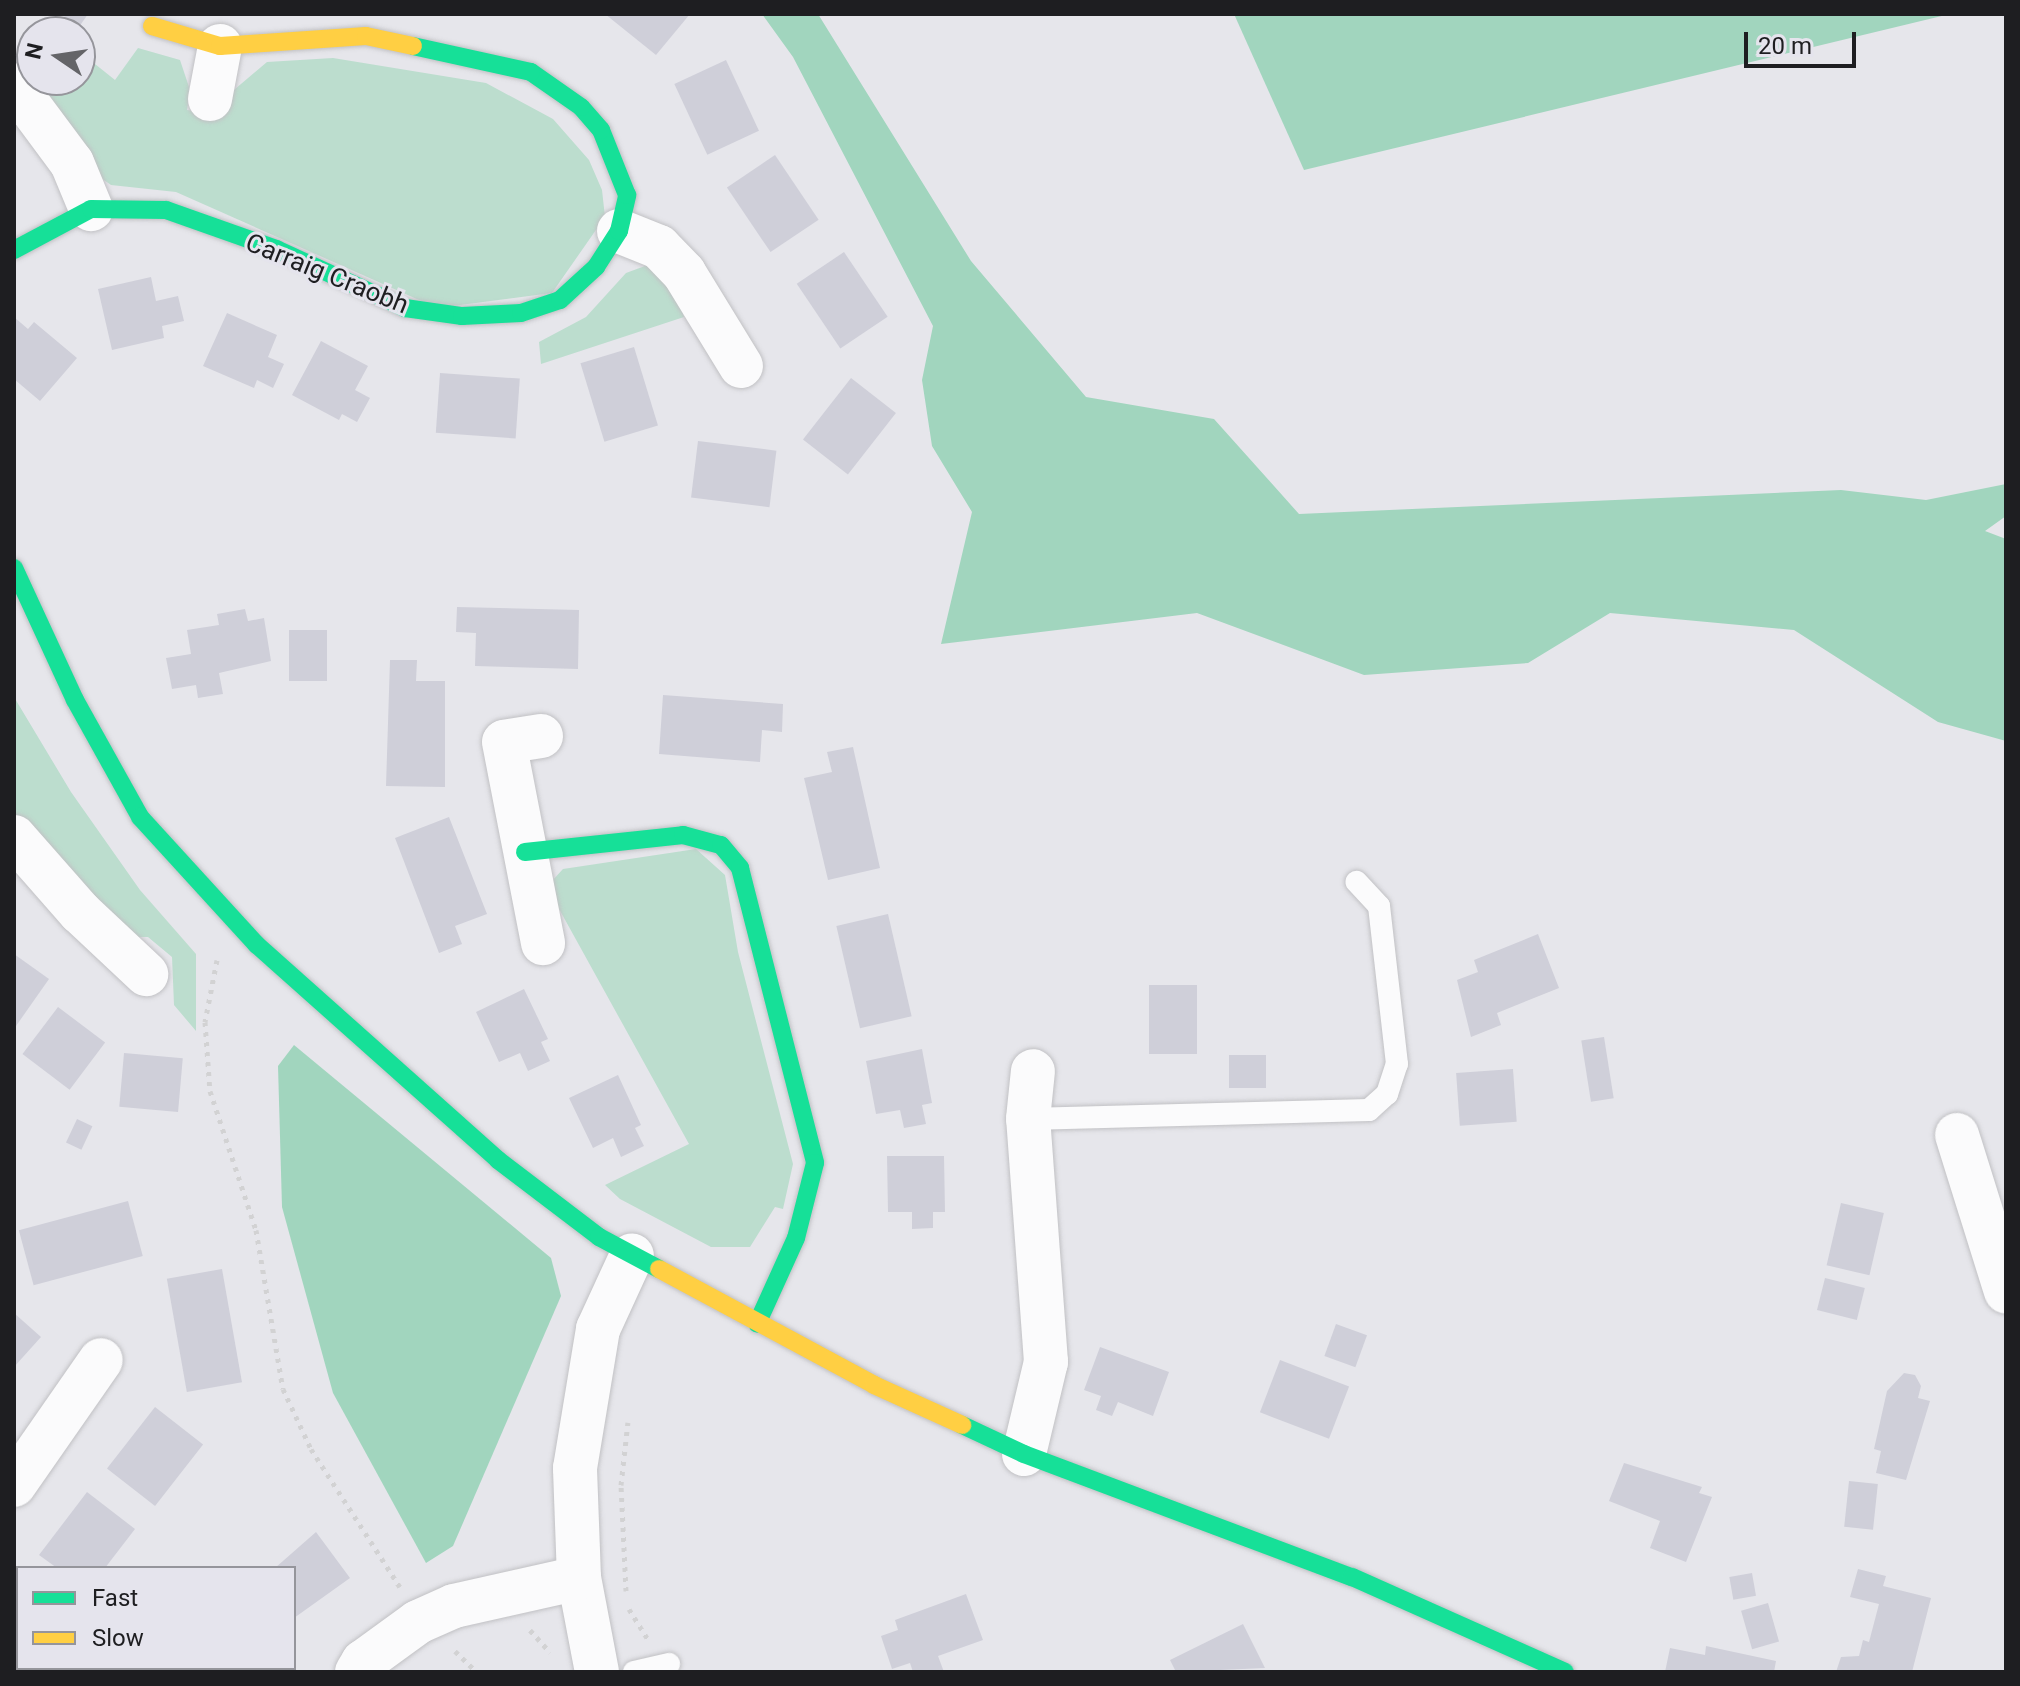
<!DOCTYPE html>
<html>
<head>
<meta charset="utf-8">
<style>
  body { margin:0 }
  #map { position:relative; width:2020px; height:1686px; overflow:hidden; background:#e6e6eb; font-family:Roboto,sans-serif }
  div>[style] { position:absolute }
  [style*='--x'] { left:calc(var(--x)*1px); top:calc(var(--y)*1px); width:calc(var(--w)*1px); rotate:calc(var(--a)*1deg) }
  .green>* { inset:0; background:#bcddce }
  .forest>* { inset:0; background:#a1d5be }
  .building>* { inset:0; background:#cfcfd9; transform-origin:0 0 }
  .path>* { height:5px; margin-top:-2.5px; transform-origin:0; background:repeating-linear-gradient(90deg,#d2d2d3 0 4px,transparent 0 10px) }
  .roads { filter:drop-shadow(0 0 2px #c1c1c4) drop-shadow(0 0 2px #c1c1c4) }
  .lane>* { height:22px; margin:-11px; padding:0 11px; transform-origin:11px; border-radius:11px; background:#fbfbfc }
  .street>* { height:44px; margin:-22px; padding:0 22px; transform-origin:22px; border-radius:22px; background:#fbfbfc }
  .fast>* { height:18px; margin:-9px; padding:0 9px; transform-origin:9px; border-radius:9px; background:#16e098 }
  .slow>* { height:18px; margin:-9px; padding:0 9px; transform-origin:9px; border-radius:9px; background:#ffcf43 }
  span { translate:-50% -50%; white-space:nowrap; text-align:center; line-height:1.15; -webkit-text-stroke:6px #e5e4ed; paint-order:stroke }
  .street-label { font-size:26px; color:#1e1e21 }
  .frame { position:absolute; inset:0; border:16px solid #1e1e21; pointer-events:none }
  .legend { position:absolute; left:16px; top:1566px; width:280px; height:104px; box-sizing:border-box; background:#e5e4ed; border:2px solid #95959b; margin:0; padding:10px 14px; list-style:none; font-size:24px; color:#1e1e21 }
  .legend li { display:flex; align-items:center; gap:16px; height:40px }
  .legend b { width:40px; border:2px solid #95959b }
  .north { position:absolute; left:16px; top:16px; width:80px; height:80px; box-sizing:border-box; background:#e5e4ed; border:2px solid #95959b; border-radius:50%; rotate:283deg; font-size:22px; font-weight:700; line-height:32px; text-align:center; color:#1e1e21 }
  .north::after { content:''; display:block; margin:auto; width:28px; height:36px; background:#646468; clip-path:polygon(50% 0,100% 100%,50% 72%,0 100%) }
  .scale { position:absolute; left:1744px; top:32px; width:112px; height:36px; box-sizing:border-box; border:4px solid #1e1e21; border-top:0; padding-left:10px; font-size:24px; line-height:28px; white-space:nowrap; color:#1e1e21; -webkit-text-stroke:6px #e5e4ed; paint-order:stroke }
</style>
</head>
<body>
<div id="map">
  <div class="green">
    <i style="clip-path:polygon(138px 48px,180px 60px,190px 90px,187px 110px,225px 116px,228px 95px,267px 62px,333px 58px,486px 83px,553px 119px,589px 160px,602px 190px,605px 217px,552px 293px,437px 308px,176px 192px,111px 185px,94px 173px,37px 87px,43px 80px,80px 80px,80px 52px,115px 80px)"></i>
    <i style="clip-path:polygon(653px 263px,675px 287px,684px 317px,541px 364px,539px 342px,586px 317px,626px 273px)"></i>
    <i style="clip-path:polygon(14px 697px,71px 792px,140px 890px,196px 954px,196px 1031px,174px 1005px,172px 957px,148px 937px,129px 937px,14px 821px)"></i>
    <i style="clip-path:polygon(696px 849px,725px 875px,738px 952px,793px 1164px,783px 1209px,775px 1207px,750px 1247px,711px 1247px,620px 1199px,605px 1185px,689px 1144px,553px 898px,551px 882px,563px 869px)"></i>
  </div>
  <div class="forest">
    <i style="clip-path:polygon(762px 14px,818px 14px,971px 261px,1086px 397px,1214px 419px,1299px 514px,1841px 490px,1926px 500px,2006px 484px,2006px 516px,1985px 531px,2006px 539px,2006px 741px,1938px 722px,1794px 630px,1610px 613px,1528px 663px,1364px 675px,1197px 613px,941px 644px,972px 512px,932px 446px,922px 380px,933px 326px,793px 57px)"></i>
    <i style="clip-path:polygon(1234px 14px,1950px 14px,1304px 170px)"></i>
    <i style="clip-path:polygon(294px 1045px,551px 1258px,561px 1296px,453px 1546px,426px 1563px,333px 1393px,282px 1207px,278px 1066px)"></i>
  </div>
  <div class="building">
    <i style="clip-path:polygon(61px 14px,88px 14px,79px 27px)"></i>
    <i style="clip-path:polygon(605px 14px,690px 14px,656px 55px)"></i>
    <i style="left:726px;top:60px;width:78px;height:57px;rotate:65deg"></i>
    <i style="left:775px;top:155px;width:78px;height:58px;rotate:56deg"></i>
    <i style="left:844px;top:252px;width:78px;height:57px;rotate:56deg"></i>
    <i style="clip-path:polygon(151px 277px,156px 301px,178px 296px,184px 321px,162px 326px,164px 338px,112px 350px,98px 289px)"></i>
    <i style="clip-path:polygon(227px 313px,277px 335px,268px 357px,284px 364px,273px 388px,257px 380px,254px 388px,203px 366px)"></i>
    <i style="clip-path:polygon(14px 317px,28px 329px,34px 322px,77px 358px,40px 401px,14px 379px)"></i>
    <i style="clip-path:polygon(321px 341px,368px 366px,355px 390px,370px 398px,357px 422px,342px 414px,339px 420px,292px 395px)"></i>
    <i style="left:634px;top:347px;width:82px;height:56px;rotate:73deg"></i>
    <i style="left:440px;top:373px;width:80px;height:60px;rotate:4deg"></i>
    <i style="left:851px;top:378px;width:57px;height:78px;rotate:38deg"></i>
    <i style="left:698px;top:441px;width:79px;height:57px;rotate:7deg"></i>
    <i style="clip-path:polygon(457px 607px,579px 610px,578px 669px,475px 666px,476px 633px,456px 632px)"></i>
    <i style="clip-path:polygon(245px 609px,248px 621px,264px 618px,271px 661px,219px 673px,223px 694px,198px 698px,196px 685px,172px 689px,166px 658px,191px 654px,187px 630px,219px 625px,217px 614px)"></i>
    <i style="left:289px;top:630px;width:38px;height:51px"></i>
    <i style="clip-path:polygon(390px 660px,417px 660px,416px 681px,445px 681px,445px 787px,386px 786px)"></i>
    <i style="clip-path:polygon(663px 695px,783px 704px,782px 732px,762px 730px,760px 762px,659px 754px)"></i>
    <i style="clip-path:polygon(853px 747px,880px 868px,828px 880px,804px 778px,832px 772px,827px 752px)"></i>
    <i style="clip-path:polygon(449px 817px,487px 914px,455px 926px,462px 944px,439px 953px,395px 838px)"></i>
    <i style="left:888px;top:914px;width:105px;height:53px;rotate:77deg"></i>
    <i style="clip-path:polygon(1538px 934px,1559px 988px,1497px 1013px,1501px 1025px,1471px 1037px,1457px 980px,1478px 972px,1474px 960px)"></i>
    <i style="clip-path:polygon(14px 954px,49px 979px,16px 1026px,14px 1024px)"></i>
    <i style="left:1149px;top:985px;width:48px;height:69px"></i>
    <i style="clip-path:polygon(524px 989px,548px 1039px,541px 1042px,550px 1061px,528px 1071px,520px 1053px,499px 1062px,476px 1012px)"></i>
    <i style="left:58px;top:1007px;width:59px;height:59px;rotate:37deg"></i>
    <i style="left:1604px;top:1037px;width:62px;height:23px;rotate:81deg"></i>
    <i style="clip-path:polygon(922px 1049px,932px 1103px,922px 1105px,926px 1124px,904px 1128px,900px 1110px,876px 1114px,866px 1061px)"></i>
    <i style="left:124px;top:1053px;width:59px;height:54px;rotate:5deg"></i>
    <i style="left:1229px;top:1055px;width:37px;height:33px"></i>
    <i style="left:1513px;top:1069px;width:53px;height:57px;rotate:86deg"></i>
    <i style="clip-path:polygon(618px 1075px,641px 1125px,635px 1128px,644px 1146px,621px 1157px,613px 1138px,593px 1148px,569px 1098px)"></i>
    <i style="left:77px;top:1119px;width:17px;height:26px;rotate:25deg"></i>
    <i style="clip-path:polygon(887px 1156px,944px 1156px,945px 1212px,933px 1212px,933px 1228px,912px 1229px,912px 1212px,888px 1212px)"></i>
    <i style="left:128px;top:1201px;width:57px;height:113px;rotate:75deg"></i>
    <i style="left:1841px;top:1203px;width:44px;height:64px;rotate:13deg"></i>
    <i style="left:222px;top:1269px;width:115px;height:56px;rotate:80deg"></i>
    <i style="left:1825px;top:1278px;width:41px;height:33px;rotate:14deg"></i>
    <i style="clip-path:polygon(14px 1313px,41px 1337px,14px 1367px)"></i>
    <i style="left:1336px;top:1324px;width:33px;height:34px;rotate:20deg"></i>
    <i style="clip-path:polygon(1100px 1347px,1169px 1372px,1153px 1416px,1118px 1402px,1112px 1416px,1096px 1410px,1101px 1396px,1084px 1390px)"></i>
    <i style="left:1280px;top:1360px;width:74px;height:56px;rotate:21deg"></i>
    <i style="clip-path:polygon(1904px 1373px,1915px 1375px,1921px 1386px,1918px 1398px,1930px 1401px,1906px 1480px,1876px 1473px,1881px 1451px,1874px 1449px,1887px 1391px)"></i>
    <i style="left:155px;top:1407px;width:61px;height:78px;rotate:38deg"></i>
    <i style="clip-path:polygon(1624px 1463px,1702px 1487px,1699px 1493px,1712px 1497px,1686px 1562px,1650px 1548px,1660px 1521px,1609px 1501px)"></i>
    <i style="left:1849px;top:1481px;width:29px;height:46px;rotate:6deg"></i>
    <i style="clip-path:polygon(87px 1492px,135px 1529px,105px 1568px,57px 1568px,39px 1555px)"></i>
    <i style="clip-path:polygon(316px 1532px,350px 1578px,294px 1618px,294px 1568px,275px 1568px)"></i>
    <i style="clip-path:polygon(1858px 1569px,1886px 1576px,1883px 1586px,1931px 1598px,1912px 1672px,1836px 1672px,1841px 1657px,1859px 1656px,1863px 1640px,1869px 1642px,1879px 1604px,1850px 1597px)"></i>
    <i style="left:1752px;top:1573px;width:23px;height:23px;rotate:80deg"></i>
    <i style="clip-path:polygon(966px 1594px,983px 1640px,938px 1656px,944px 1672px,913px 1672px,910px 1663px,892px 1669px,881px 1636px,898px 1630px,895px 1620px)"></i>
    <i style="clip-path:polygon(18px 1603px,18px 1668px,45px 1668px,42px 1672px,14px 1672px)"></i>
    <i style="left:1768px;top:1603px;width:40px;height:28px;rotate:74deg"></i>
    <i style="clip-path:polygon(1243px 1624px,1265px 1668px,1176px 1672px,1170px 1660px)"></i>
    <i style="clip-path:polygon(1706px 1646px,1776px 1661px,1774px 1672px,1665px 1672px,1670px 1648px,1705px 1655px)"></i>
    <i style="clip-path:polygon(209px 1668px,267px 1668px,207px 1672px)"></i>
  </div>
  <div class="path">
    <i style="--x:217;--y:960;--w:63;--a:101"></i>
    <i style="--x:205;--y:1022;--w:69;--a:85.9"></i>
    <i style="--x:210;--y:1091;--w:146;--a:71.7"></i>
    <i style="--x:256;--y:1230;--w:161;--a:80.4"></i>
    <i style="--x:283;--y:1389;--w:66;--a:65"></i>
    <i style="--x:311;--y:1449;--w:164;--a:57.2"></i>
    <i style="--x:626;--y:1591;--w:106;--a:-92.7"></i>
    <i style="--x:621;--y:1485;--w:63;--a:-83.7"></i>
    <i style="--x:629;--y:1609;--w:38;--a:58"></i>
    <i style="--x:530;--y:1630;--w:30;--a:48"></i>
    <i style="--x:455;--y:1651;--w:30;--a:44"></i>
  </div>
  <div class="roads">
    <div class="lane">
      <i style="--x:1028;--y:1119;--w:341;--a:-1.5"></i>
      <i style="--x:1369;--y:1110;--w:24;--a:-42"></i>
      <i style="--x:1387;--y:1094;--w:32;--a:-72"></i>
      <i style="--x:1397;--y:1064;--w:159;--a:-96.5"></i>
      <i style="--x:1379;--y:906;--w:33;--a:-133"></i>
      <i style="--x:634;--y:1672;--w:36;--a:-13"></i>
    </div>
    <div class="street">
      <i style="--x:14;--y:85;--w:97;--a:53.4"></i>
      <i style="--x:72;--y:163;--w:50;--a:67.6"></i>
      <i style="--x:210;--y:99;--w:54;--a:-79.3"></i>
      <i style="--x:619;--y:231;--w:43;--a:21.8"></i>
      <i style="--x:659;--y:247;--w:36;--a:46"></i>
      <i style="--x:684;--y:273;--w:109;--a:58.5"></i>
      <i style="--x:541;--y:736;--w:37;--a:171"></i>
      <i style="--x:504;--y:742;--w:205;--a:79"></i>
      <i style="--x:14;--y:837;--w:100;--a:48.7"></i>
      <i style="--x:80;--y:912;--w:91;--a:43.2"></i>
      <i style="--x:1957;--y:1135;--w:164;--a:72.6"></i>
      <i style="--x:1024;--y:1454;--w:95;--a:-76.6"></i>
      <i style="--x:1046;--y:1362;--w:244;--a:-94.2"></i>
      <i style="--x:1028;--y:1119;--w:48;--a:-84.1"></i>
      <i style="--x:14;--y:1485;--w:152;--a:-55.2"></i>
      <i style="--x:357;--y:1672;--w:12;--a:-59"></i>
      <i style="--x:363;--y:1662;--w:68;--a:-36"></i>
      <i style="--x:418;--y:1622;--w:39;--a:-24"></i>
      <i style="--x:454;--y:1606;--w:128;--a:-12.6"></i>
      <i style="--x:597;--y:1672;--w:96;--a:-100.8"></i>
      <i style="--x:579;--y:1578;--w:110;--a:-92.1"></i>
      <i style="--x:575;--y:1468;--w:141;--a:-80.6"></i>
      <i style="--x:598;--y:1329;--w:81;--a:-65.3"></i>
    </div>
    <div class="fast">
      <i style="--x:14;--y:250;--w:87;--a:-28"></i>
      <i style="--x:91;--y:209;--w:75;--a:0.8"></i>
      <i style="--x:166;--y:210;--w:117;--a:19.5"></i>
      <i style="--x:276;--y:249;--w:142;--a:24.6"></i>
      <i style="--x:405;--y:308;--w:58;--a:8"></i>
      <i style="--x:462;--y:316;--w:59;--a:-2.9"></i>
      <i style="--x:521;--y:313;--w:41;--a:-18.4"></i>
      <i style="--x:560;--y:300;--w:49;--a:-42.5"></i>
      <i style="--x:596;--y:267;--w:43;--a:-57.4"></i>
      <i style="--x:619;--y:231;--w:37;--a:-77"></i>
      <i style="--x:627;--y:195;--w:70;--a:-111.8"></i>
      <i style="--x:601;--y:130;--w:30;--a:-131"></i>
      <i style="--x:581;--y:107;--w:61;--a:-145"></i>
      <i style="--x:531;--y:72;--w:121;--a:-167.6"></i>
      <i style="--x:14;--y:568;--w:145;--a:65.2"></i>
      <i style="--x:75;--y:700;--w:134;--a:60.9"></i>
      <i style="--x:140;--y:817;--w:173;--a:47.6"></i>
      <i style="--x:257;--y:945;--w:323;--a:41.7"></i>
      <i style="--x:498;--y:1160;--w:127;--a:37.3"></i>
      <i style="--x:599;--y:1237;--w:68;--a:28.1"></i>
      <i style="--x:525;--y:852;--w:159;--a:-6.1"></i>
      <i style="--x:683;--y:835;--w:39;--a:15"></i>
      <i style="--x:721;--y:845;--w:30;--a:50"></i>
      <i style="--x:740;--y:868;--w:304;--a:75.7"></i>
      <i style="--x:815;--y:1163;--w:77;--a:104.2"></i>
      <i style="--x:796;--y:1238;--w:94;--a:114.4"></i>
      <i style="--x:962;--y:1425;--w:68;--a:25.1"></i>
      <i style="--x:1024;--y:1454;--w:350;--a:20.6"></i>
      <i style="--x:1352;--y:1577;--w:233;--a:24"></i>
    </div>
    <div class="slow">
      <i style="--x:152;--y:26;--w:71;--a:16.4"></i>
      <i style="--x:220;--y:46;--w:146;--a:-3.9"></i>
      <i style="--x:366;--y:36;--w:48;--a:12"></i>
      <i style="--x:659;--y:1269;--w:244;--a:28.3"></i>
      <i style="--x:874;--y:1385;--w:97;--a:24.4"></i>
    </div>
  </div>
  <div class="street-label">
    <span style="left:327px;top:274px;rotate:22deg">Carraig Craobh</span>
  </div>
  <div class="frame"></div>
  <ul class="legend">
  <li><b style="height:10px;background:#16e098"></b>Fast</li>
  <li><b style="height:10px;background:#ffcf43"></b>Slow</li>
  </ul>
  <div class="north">N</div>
  <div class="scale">20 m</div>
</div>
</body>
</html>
